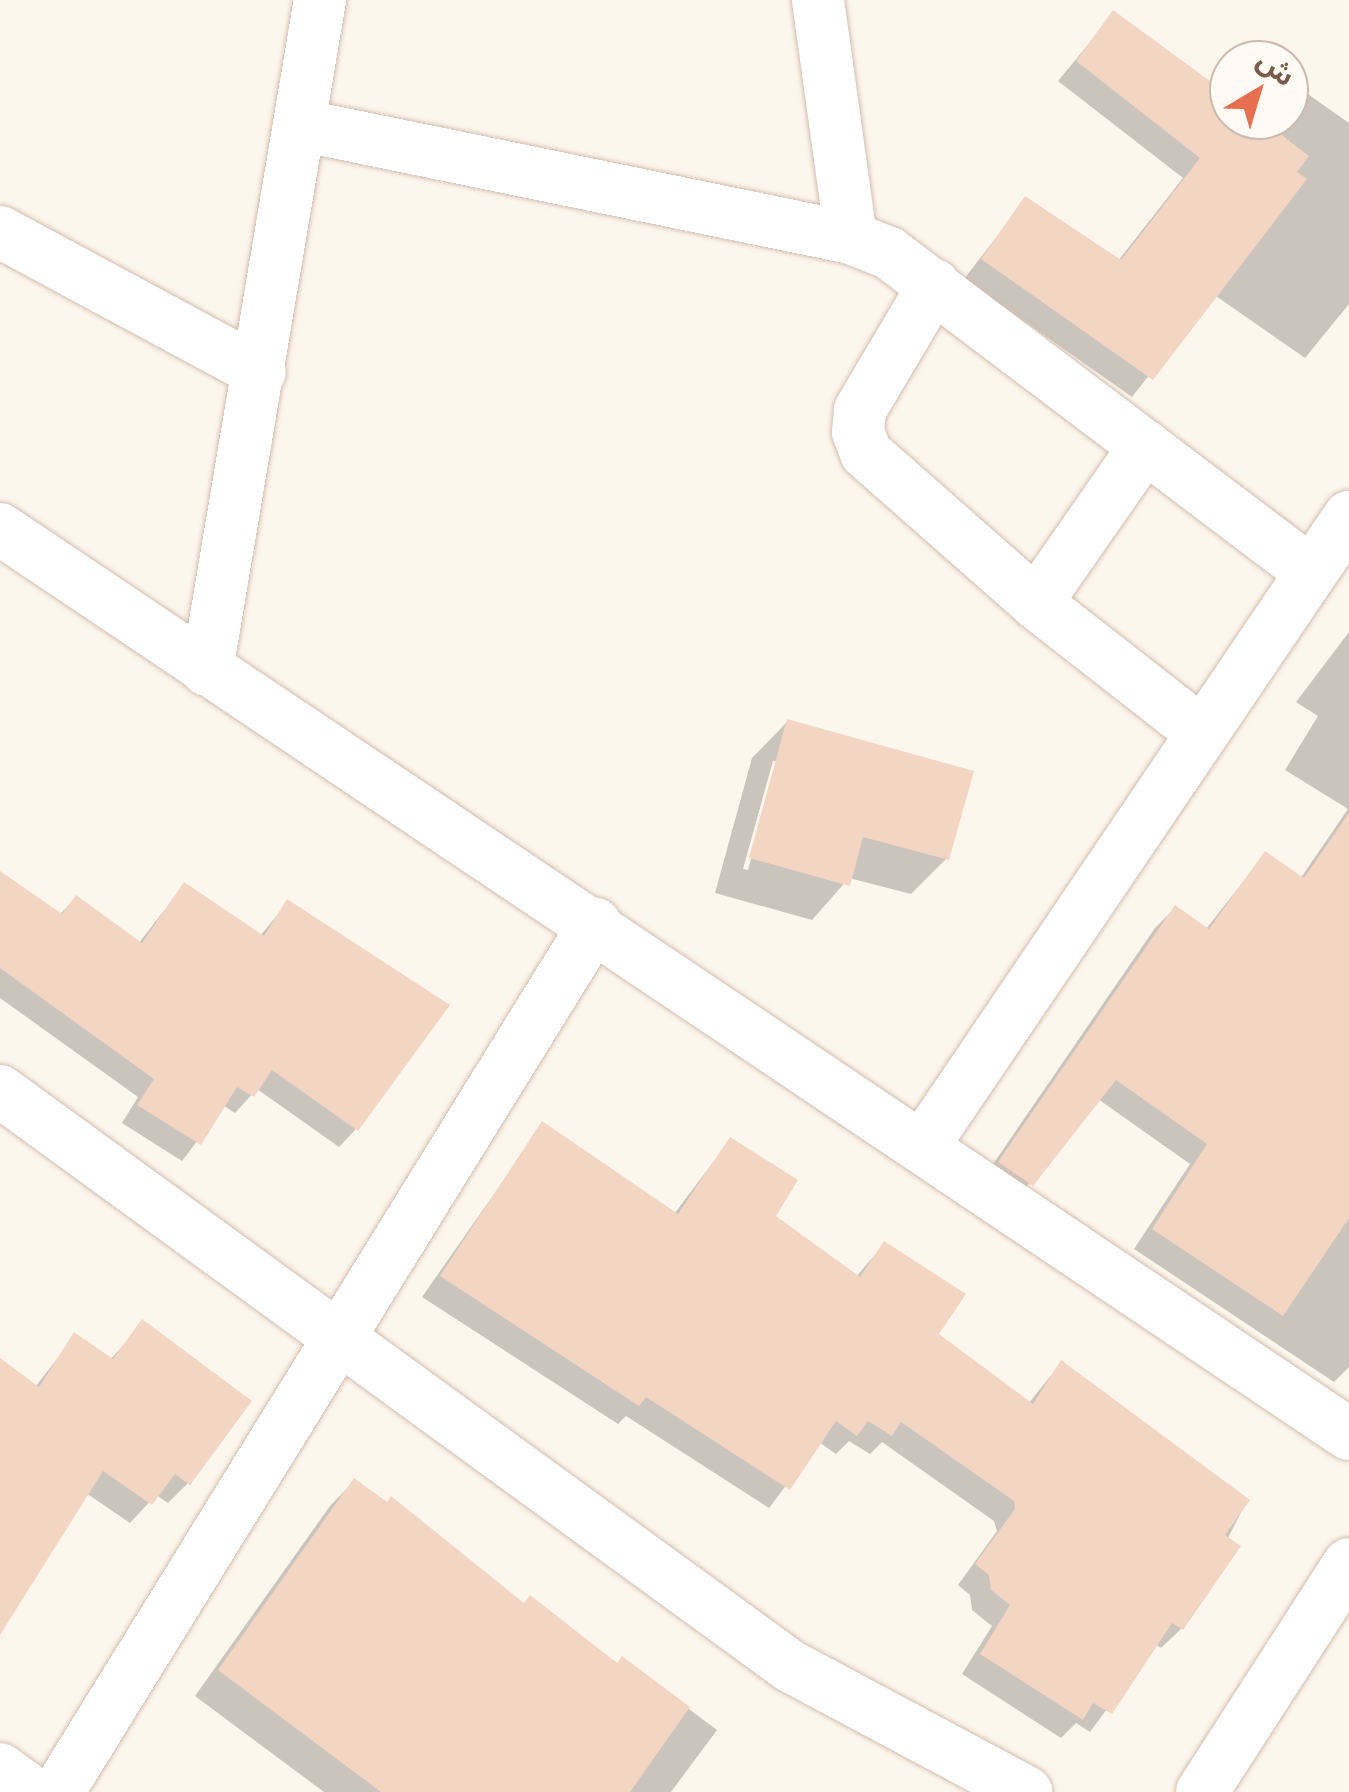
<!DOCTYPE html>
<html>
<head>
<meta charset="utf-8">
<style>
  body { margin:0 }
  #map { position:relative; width:1349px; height:1792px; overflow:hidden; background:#fdf6ec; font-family:"Titillium Web","Noto Sans Arabic",sans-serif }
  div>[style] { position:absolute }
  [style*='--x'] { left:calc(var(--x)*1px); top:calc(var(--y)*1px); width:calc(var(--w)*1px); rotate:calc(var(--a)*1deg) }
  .shadow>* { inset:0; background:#0003 }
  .building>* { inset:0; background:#f3d5c3 }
  .roads { filter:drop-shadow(0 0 2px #d1beb0) drop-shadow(0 0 2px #d1beb0) }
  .street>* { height:52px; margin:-26px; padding:0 26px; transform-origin:26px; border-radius:26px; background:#fff }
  span { translate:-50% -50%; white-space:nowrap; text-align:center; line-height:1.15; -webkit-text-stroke:8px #fffaf3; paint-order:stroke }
  .north { position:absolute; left:1209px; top:40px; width:100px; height:100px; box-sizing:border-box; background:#fffaf3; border:2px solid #cabbb1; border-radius:50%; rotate:38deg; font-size:28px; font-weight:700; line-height:40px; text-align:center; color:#7a5c4d }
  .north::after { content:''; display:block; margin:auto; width:35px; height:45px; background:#e76f51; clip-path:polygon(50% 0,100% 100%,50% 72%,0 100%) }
</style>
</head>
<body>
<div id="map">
  <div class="shadow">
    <i style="clip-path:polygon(1114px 13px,1229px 99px,1229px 120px,1257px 120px,1269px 128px,1275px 120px,1289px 120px,1289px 103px,1302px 90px,1349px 123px,1349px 304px,1305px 358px,1213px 294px,1132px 397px,964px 279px,1026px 199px,1118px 261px,1183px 178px,1058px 81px)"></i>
    <i style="clip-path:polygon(1349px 632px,1349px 1367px,1334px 1382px,1134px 1249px,1190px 1164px,1098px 1099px,1012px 1204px,980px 1183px,1155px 928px,1175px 908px,1206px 929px,1265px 854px,1300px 879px,1348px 809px,1285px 770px,1318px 716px,1296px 702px)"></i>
    <i style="clip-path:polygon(evenodd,787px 722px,946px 859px,911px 894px,849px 878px,812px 920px,715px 893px,752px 758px,787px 722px,773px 761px,778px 761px,748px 870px,743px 869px,773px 761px)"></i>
    <i style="clip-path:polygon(0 874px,59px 915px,76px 898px,138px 944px,184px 885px,260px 936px,288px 902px,356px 1129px,339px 1147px,257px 1089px,235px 1113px,224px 1106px,182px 1161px,122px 1123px,138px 1097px,0 998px)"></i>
    <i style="clip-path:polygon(543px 1124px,674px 1214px,730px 1140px,773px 1217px,856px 1277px,884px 1244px,936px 1335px,1028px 1404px,1061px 1363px,1247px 1501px,1181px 1629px,1161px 1648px,1155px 1644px,1090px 1732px,1076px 1723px,1061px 1738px,962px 1674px,992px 1626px,972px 1610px,970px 1595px,958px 1585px,997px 1531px,994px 1521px,882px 1442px,870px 1454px,849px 1441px,836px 1454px,819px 1442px,769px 1508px,626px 1416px,618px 1424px,422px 1297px)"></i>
    <i style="clip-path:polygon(143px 1323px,188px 1483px,168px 1503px,156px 1495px,130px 1523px,86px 1493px,0 1620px,0 1361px,35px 1387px,75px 1336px,110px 1360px)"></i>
    <i style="clip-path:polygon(354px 1481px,523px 1606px,616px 1666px,622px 1659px,717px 1730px,671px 1792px,324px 1792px,195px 1696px,330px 1506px)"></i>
  </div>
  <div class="building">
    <i style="clip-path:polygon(1113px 10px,1229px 95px,1229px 120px,1262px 120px,1309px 156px,1297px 172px,1307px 179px,1153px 380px,981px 259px,1025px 196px,1121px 260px,1200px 158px,1076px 61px)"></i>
    <i style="clip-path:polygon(787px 719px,974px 771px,949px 860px,863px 837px,850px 886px,749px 858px)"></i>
    <i style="clip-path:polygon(1349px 813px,1349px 1218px,1283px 1316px,1152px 1229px,1207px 1144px,1116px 1080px,1033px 1186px,998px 1162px,1175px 905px,1209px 929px,1265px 851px,1304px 878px)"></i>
    <i style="clip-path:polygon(0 871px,62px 914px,76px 895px,142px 943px,184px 882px,264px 936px,287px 899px,450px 1005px,358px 1131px,272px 1070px,254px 1097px,237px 1087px,201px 1145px,137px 1105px,154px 1079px,0 968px)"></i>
    <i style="clip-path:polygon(542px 1121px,678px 1214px,730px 1137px,798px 1180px,776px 1216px,860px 1277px,884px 1241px,966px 1294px,939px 1334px,1033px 1404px,1061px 1360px,1250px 1500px,1225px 1535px,1241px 1546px,1183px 1630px,1172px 1623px,1112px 1714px,1093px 1703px,1083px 1720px,980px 1654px,1010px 1605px,991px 1590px,989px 1575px,975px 1564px,1015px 1509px,1014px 1501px,901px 1422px,892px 1436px,868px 1421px,857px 1436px,836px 1421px,790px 1490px,646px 1397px,639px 1406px,440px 1276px)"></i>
    <i style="clip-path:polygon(142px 1319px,252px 1401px,190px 1485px,175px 1474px,152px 1505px,103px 1471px,0 1635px,0 1358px,39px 1387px,74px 1332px,113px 1359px)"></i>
    <i style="clip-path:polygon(354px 1478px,387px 1502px,391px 1496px,524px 1603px,530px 1595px,617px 1663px,622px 1656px,690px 1707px,630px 1792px,381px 1792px,218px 1670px)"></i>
  </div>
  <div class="roads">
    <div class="street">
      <i style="--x:818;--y:0;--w:240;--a:82.1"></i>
      <i style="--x:300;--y:125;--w:562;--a:11.59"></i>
      <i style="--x:851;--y:238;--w:41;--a:21.5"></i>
      <i style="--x:889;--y:253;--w:529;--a:37.09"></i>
      <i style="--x:0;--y:232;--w:295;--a:28.3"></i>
      <i style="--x:934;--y:285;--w:145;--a:120.6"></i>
      <i style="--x:860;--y:410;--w:22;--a:95"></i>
      <i style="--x:858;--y:432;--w:22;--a:69"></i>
      <i style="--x:866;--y:453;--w:227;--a:41.4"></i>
      <i style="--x:1036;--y:603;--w:208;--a:38"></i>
      <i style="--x:0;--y:529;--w:1624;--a:33.86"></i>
      <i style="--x:1036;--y:603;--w:191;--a:-55.2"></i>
      <i style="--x:207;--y:670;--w:679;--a:-80.43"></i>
      <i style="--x:0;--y:1091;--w:977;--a:36.05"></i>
      <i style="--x:790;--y:1666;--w:268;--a:28.1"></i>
      <i style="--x:923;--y:1146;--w:760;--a:-55.89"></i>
      <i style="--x:0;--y:1769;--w:39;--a:36"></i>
      <i style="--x:58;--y:1792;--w:1021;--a:-58.26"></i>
      <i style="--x:1202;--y:1792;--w:271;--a:-57.2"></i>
    </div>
  </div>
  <div class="north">ش</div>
</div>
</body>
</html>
